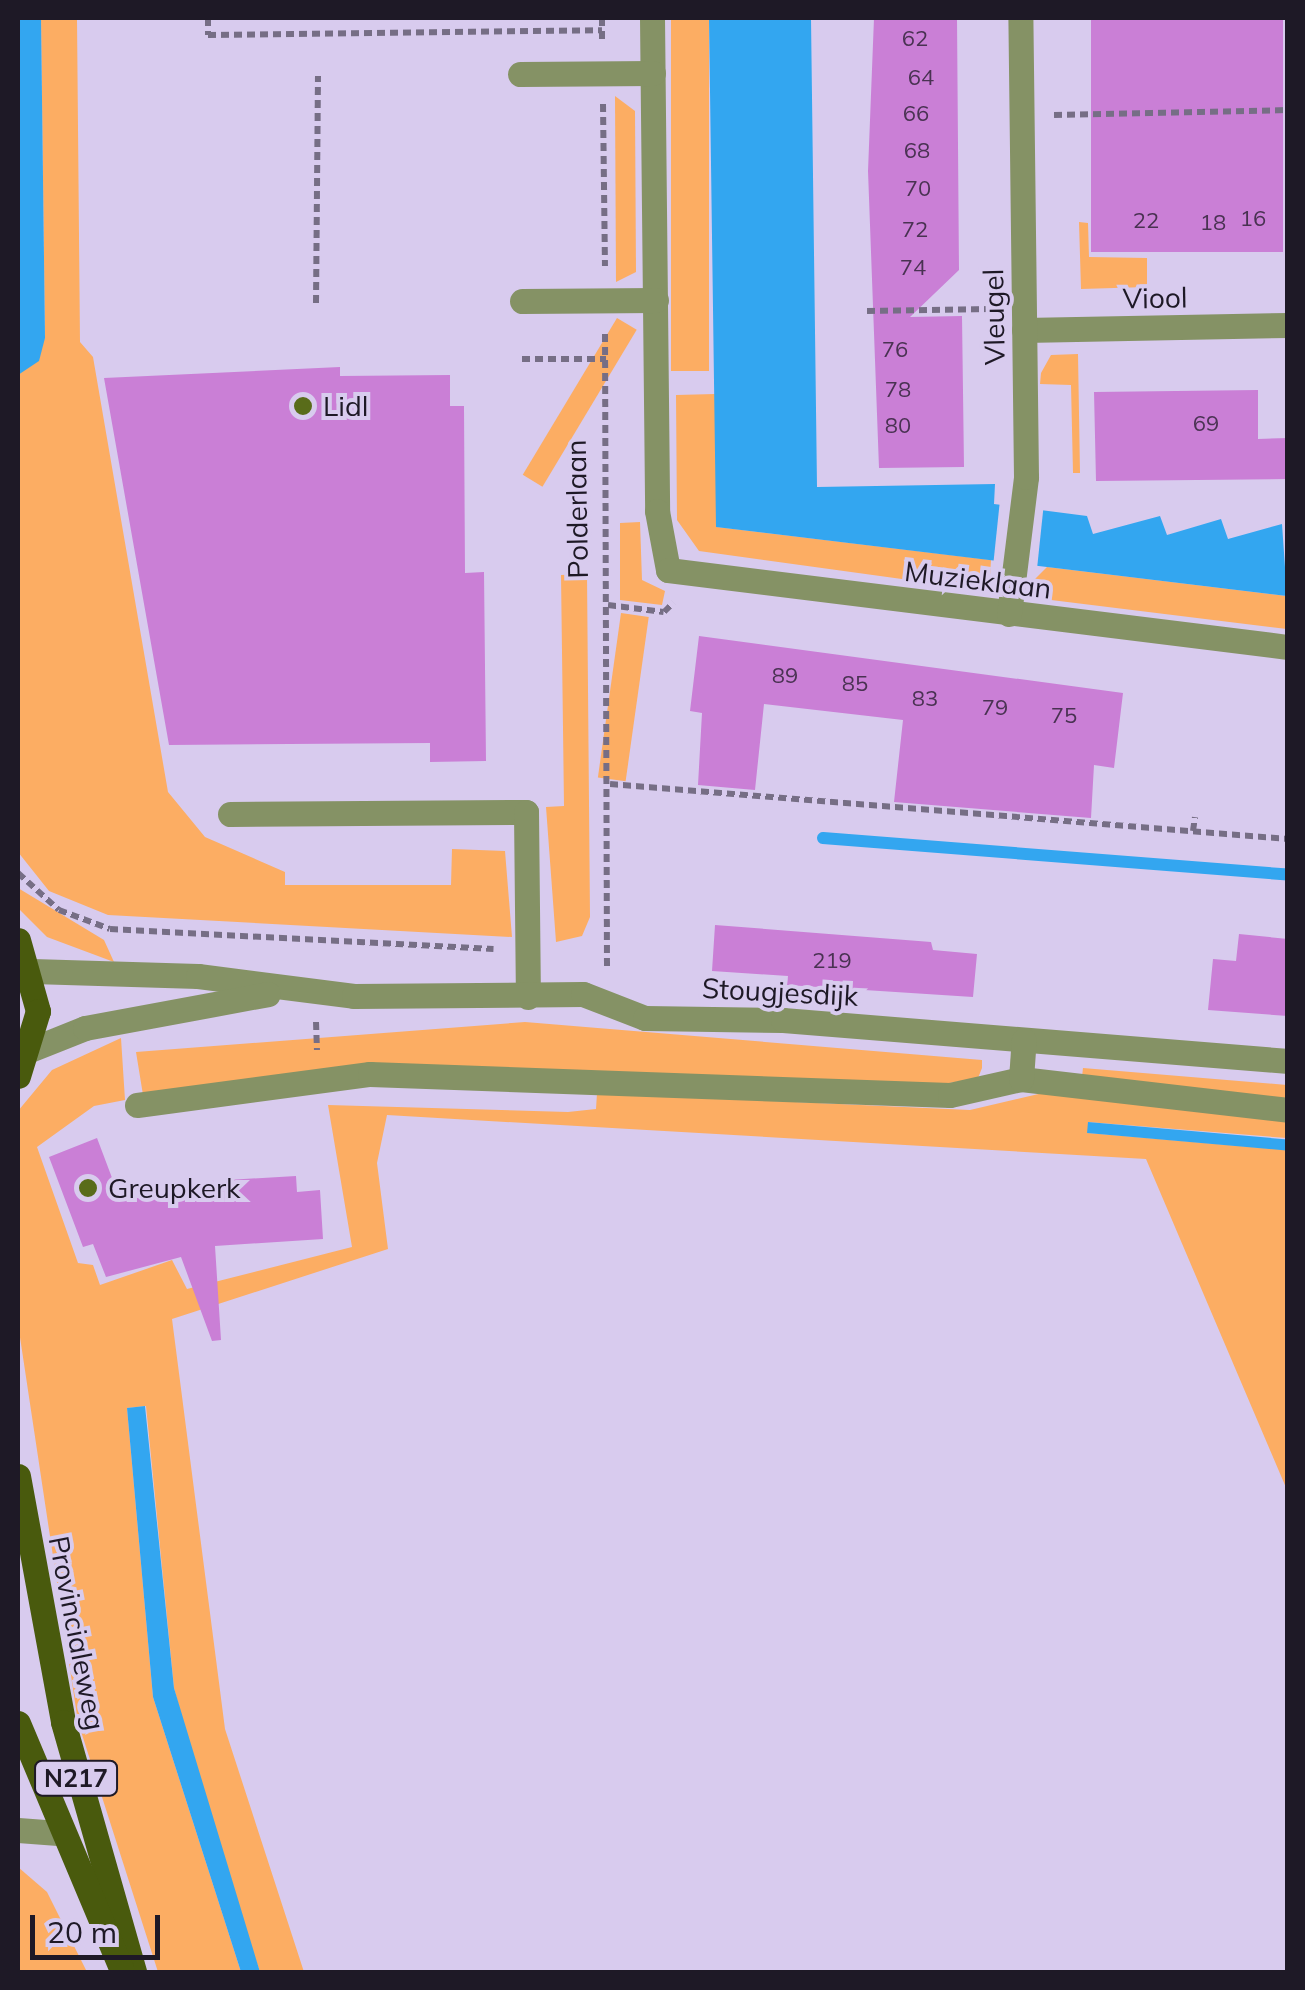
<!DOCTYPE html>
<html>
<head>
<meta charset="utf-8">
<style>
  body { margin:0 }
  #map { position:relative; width:1305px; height:1990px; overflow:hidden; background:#d8cbee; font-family:Mulish,sans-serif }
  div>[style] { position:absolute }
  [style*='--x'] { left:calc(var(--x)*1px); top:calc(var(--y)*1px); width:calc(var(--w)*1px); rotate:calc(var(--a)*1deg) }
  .green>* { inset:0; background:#fcad63; transform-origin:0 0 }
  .water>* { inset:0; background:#33a6f0; transform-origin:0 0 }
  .pier>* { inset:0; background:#d8cbee; transform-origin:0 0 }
  .stream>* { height:12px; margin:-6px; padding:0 6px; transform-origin:6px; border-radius:6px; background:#33a6f0 }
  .building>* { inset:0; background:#ca7fd6; transform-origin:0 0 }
  .path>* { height:6px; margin-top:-3px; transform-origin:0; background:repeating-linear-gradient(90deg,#766e85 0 8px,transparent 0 13px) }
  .minor>* { height:25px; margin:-12.5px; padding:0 12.5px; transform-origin:12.5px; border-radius:12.5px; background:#859265 }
  .major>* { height:25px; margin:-12.5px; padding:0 12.5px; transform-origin:12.5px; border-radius:12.5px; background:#495a0d }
  .dots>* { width:28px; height:28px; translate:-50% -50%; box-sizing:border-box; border:5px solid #d8cbee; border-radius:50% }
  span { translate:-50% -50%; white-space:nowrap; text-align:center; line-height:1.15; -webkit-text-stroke:8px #d8cbee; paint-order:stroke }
  .number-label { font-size:22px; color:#493252 }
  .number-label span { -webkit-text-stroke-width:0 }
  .shield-label span { padding:2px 8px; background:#d8cbee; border:2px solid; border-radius:8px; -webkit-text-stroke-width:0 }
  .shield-label { font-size:25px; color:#1e1926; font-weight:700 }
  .street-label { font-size:28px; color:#1e1926 }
  .poi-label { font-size:28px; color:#1e1926 }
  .left { translate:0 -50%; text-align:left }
  .frame { position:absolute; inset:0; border:20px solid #1e1926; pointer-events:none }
  .scale { position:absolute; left:30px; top:1915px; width:130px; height:45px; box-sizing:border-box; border:5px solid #1e1926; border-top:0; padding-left:12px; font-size:30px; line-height:35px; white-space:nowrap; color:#1e1926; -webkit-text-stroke:8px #d8cbee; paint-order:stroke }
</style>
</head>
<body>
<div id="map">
  <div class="green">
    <i style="clip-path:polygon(41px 18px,109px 18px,77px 19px,80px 342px,93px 357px,168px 792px,205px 837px,285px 872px,285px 885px,451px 885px,452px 849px,505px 851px,512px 937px,108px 915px,49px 891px,18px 852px,18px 375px,45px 338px)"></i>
    <i style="left:671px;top:18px;width:38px;height:353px"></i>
    <i style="clip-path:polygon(615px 96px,635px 111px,636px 272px,616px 282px)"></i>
    <i style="clip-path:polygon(1079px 222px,1088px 223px,1089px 257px,1147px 258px,1147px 287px,1081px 289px)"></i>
    <i style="left:617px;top:318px;width:23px;height:183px;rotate:31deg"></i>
    <i style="clip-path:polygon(1078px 354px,1080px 473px,1073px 473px,1071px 385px,1040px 384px,1041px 373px,1051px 355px)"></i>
    <i style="clip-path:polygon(715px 394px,717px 527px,991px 560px,989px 591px,699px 551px,677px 520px,676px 395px)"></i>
    <i style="clip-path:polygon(640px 522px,642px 580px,665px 591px,662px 605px,620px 600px,620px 523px)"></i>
    <i style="clip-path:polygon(1047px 567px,1287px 596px,1287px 629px,1043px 599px,1031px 583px)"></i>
    <i style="clip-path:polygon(587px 574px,590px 917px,582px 936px,556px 942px,546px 807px,564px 806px,561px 575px)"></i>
    <i style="left:621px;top:613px;width:28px;height:166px;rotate:8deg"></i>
    <i style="clip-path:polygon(18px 888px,104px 940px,114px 962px,47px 937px,18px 908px)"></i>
    <i style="clip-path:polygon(525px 1022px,982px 1060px,982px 1068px,978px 1078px,944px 1084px,372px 1064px,143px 1095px,136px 1052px)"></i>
    <i style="clip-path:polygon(121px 1038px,125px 1100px,94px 1106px,37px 1147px,78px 1263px,93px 1265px,100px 1285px,172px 1260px,187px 1289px,352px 1247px,328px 1105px,568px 1112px,596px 1109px,597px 1093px,970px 1110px,1047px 1092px,1287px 1121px,1287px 1138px,1088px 1122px,1088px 1133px,1287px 1150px,1287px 1490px,1146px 1159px,387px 1115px,377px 1163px,388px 1249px,172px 1319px,225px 1729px,304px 1972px,260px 1972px,216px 1844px,174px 1688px,146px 1406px,127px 1408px,153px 1697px,241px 1972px,158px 1972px,78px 1722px,18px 1324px,18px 1111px,52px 1070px)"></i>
    <i style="clip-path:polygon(1083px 1068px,1287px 1085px,1287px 1102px,1082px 1077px)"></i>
    <i style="clip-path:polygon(18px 1867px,47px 1892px,87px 1972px,18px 1972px)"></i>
  </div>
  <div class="water">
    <i style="clip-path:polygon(18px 18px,41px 18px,45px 338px,39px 361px,18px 375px)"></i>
    <i style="clip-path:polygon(709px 18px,811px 18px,817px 487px,995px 484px,994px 504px,1087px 516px,1093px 534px,1160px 516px,1167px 535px,1221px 519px,1228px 539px,1282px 524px,1287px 596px,716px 527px)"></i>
    <i style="left:1088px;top:1122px;width:200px;height:11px;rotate:5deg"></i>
    <i style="clip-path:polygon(145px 1406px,174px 1688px,260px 1972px,241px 1972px,153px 1697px,127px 1408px)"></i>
  </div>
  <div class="pier">
    <i style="left:1000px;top:500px;width:44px;height:66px;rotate:6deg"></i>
  </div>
  <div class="stream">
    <i style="--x:823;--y:838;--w:466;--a:4.5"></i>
  </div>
  <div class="building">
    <i style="clip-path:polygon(874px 18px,957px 18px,959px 270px,910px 317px,962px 316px,964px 467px,879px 468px,868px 171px)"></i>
    <i style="left:1091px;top:18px;width:192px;height:234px"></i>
    <i style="clip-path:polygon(340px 367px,340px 376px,450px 375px,450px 406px,464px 406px,465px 573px,484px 572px,486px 761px,430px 762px,430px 743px,169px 745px,104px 378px)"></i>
    <i style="clip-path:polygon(1258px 390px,1258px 439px,1288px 438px,1288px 479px,1096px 481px,1094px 392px)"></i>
    <i style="clip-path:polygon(699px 636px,1123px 693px,1114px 768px,1094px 765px,1091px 818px,894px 802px,903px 720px,764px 704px,755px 790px,698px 785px,702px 713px,690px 711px)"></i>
    <i style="clip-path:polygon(715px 925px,931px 942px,933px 950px,977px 954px,973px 997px,787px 985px,788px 976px,712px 971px)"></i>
    <i style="clip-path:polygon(1239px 934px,1288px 939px,1288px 1016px,1208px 1010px,1213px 959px,1236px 961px)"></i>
    <i style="clip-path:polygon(97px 1138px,120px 1199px,212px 1194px,211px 1181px,296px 1176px,297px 1192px,320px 1190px,323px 1239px,215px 1246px,221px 1340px,212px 1341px,181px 1257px,106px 1277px,93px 1244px,83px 1247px,49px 1157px)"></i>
  </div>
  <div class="path">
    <i style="--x:208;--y:18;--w:17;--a:90"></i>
    <i style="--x:208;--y:35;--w:394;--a:-0.7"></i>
    <i style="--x:602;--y:18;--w:23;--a:90"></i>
    <i style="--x:603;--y:104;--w:162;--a:89.3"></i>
    <i style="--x:1054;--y:115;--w:234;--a:-1.2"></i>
    <i style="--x:316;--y:303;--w:227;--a:-89.5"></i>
    <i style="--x:867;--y:311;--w:124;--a:-0.9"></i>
    <i style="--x:605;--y:334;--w:637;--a:89.82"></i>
    <i style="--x:522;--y:359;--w:84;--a:0"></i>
    <i style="--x:608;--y:605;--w:56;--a:7.1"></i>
    <i style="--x:664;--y:612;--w:13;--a:-45"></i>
    <i style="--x:610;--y:784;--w:680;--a:4.64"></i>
    <i style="--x:1193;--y:831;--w:14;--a:-82"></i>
    <i style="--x:18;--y:873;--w:55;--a:42.1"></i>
    <i style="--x:59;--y:910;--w:54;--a:20.4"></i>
    <i style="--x:110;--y:929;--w:384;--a:3"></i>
    <i style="--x:316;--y:1022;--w:28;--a:88"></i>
  </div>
  <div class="minor">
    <i style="--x:652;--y:18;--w:493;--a:89.4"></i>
    <i style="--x:657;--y:511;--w:60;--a:79.4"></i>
    <i style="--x:668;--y:570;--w:625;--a:7.08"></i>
    <i style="--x:520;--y:74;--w:133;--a:-0.4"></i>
    <i style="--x:522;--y:301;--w:134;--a:-0.4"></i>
    <i style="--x:1024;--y:330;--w:264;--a:-1.1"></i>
    <i style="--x:1009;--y:614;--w:138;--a:-82.9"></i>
    <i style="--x:1026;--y:477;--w:459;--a:-90.7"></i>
    <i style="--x:230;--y:814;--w:296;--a:-0.4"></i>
    <i style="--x:526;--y:812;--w:185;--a:89.4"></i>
    <i style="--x:32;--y:971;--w:166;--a:1.7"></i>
    <i style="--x:198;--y:976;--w:157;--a:7.3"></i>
    <i style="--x:354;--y:996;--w:229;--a:-0.5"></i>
    <i style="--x:583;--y:994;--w:66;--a:21.2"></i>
    <i style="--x:645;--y:1018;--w:138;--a:0.8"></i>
    <i style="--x:783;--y:1020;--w:507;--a:4.64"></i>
    <i style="--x:30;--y:1050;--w:59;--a:-21.8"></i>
    <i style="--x:85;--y:1028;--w:186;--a:-10.5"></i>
    <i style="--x:1021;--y:1079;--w:269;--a:6.6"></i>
    <i style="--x:137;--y:1105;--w:235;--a:-7.6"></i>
    <i style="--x:370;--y:1074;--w:580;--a:2.07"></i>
    <i style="--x:950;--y:1095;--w:73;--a:-12.7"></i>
    <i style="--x:1021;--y:1079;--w:39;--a:-86"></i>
    <i style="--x:18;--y:1830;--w:40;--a:4.3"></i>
  </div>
  <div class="major">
    <i style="--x:18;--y:940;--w:74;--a:74.3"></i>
    <i style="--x:38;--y:1011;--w:68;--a:107.1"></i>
    <i style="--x:18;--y:1476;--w:250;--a:79.6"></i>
    <i style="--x:63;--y:1722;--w:260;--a:74.1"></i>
    <i style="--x:18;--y:1723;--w:266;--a:67.2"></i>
  </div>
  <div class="dots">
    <i style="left:303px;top:406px;background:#596c1a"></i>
    <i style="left:88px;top:1188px;background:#596c1a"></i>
  </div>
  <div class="number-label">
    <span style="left:915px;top:39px">62</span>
    <span style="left:921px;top:78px">64</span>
    <span style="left:916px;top:114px">66</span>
    <span style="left:917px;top:151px">68</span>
    <span style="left:918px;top:189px">70</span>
    <span style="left:1253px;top:219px">16</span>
    <span style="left:1146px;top:221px">22</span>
    <span style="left:1213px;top:223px">18</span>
    <span style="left:915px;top:230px">72</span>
    <span style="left:913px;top:268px">74</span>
    <span style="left:895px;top:350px">76</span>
    <span style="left:898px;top:390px">78</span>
    <span style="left:1206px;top:424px">69</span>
    <span style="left:898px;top:426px">80</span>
    <span style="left:785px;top:676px">89</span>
    <span style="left:855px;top:684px">85</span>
    <span style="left:925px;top:699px">83</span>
    <span style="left:995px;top:708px">79</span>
    <span style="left:1064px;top:716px">75</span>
    <span style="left:832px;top:961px">219</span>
  </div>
  <div class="shield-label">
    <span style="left:76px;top:1778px">N217</span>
  </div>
  <div class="street-label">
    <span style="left:1155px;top:298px;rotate:-1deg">Viool</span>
    <span style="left:994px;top:317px;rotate:-91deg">Vleugel</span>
    <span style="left:577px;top:509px;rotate:-91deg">Polderlaan</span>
    <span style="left:978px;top:580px;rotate:7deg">Muzieklaan</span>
    <span style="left:780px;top:992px;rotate:3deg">Stougjesdijk</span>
    <span style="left:77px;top:1633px;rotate:79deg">Provincialeweg</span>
  </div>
  <div class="poi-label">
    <span class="left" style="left:323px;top:406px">Lidl</span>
    <span class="left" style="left:108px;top:1188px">Greupkerk</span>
  </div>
  <div class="frame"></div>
  <div class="scale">20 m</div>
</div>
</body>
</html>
